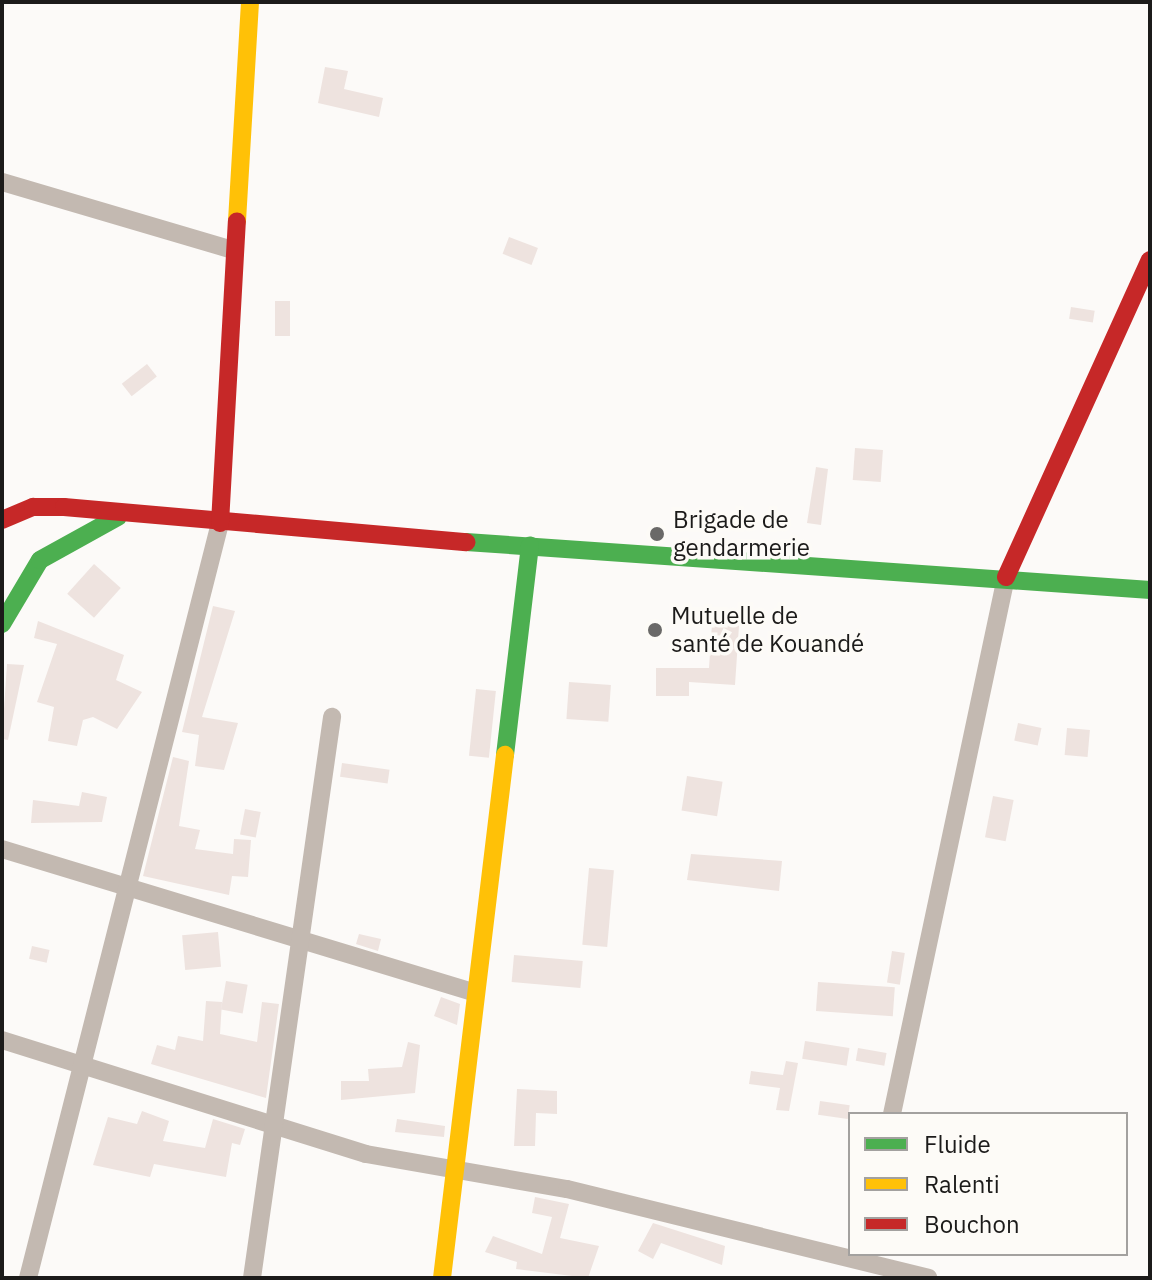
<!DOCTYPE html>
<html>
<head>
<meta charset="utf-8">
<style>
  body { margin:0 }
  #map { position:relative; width:1152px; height:1280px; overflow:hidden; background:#fcfaf8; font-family:"IBM Plex Sans",sans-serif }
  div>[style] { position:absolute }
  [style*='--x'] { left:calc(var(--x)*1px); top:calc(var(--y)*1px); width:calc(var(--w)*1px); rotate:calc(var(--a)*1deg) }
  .building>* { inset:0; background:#eee3df; transform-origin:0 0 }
  .street>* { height:18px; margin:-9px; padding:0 9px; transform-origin:9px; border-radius:9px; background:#c3b9b1 }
  .fast>* { height:18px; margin:-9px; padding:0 9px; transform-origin:9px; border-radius:9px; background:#4caf50 }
  .slow>* { height:18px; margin:-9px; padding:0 9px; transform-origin:9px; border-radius:9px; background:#ffc107 }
  .jam>* { height:18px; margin:-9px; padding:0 9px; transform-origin:9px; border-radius:9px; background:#c62828 }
  .dots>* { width:22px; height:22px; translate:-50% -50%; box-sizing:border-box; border:4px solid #fdfbf7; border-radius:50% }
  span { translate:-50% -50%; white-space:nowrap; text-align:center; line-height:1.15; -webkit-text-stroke:7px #fdfbf7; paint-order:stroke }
  .poi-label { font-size:24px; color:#1c1b1a }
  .left { translate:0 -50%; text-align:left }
  .frame { position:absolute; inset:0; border:4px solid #1c1b1a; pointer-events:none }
  .legend { position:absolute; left:848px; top:1112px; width:280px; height:144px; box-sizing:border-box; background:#fdfbf7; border:2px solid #a3a19f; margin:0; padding:10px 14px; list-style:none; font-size:24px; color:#1c1b1a }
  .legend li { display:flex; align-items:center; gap:16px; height:40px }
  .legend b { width:40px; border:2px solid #a3a19f }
</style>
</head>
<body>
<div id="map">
  <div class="building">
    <i style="clip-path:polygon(325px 67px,348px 71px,344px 89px,383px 98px,379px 117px,318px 103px)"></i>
    <i style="left:509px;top:237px;width:31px;height:18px;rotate:21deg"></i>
    <i style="left:275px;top:301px;width:15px;height:35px"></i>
    <i style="left:1071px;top:307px;width:24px;height:12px;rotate:9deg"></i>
    <i style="left:147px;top:364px;width:16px;height:32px;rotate:52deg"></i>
    <i style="left:855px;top:448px;width:28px;height:32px;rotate:4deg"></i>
    <i style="clip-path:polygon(816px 467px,828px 469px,821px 525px,807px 523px)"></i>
    <i style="left:94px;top:564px;width:36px;height:40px;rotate:42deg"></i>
    <i style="clip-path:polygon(213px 606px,235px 611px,202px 717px,238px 723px,224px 770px,195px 766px,199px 735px,182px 732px)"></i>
    <i style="clip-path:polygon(713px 609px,740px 611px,735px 685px,689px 682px,689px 696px,656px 696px,656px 668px,709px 668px)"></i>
    <i style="clip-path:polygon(38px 621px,124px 655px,116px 680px,142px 692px,117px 729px,93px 717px,83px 720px,77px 746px,48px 741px,54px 707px,37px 702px,57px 644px,34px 638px)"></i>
    <i style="clip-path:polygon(7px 664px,24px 665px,8px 740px,2px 739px)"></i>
    <i style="left:569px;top:682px;width:42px;height:37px;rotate:4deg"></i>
    <i style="left:476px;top:689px;width:20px;height:67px;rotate:6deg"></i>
    <i style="left:1018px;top:723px;width:24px;height:18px;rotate:12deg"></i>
    <i style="left:1067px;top:728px;width:23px;height:27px;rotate:5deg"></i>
    <i style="clip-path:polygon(173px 757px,189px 761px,179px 826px,200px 830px,195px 849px,233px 854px,234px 839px,251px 840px,248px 877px,232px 876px,229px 895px,143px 876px)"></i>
    <i style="left:342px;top:763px;width:48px;height:14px;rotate:8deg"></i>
    <i style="left:687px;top:776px;width:36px;height:35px;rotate:9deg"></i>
    <i style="clip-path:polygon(82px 792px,107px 797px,102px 822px,31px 823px,33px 800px,79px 806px)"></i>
    <i style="left:993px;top:796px;width:21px;height:42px;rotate:11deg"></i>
    <i style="left:245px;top:809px;width:16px;height:26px;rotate:11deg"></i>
    <i style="clip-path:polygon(691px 854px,782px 861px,779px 891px,687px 880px)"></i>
    <i style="left:589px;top:868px;width:25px;height:77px;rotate:5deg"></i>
    <i style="left:218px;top:932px;width:35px;height:36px;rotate:85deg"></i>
    <i style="clip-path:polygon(359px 934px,381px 939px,378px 951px,356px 944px)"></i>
    <i style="left:32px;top:946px;width:18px;height:13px;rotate:13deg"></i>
    <i style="left:892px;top:951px;width:13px;height:32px;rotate:9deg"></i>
    <i style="left:514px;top:955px;width:69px;height:27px;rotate:5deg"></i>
    <i style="left:226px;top:981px;width:22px;height:29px;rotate:10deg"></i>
    <i style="left:818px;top:982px;width:77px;height:29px;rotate:4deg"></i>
    <i style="clip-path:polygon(441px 997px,460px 1004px,457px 1025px,434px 1016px)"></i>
    <i style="clip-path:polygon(206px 1001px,222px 1002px,220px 1034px,257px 1042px,262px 1002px,279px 1004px,266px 1098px,151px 1064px,157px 1045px,175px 1050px,178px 1036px,203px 1041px)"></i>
    <i style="left:805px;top:1041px;width:45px;height:18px;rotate:9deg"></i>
    <i style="clip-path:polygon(408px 1042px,420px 1045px,415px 1093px,341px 1100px,341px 1081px,369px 1081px,368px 1069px,402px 1067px)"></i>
    <i style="left:858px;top:1048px;width:29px;height:13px;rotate:10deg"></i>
    <i style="clip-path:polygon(786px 1061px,798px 1063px,789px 1111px,776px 1110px,780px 1088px,749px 1084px,751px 1071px,783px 1075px)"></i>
    <i style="clip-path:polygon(517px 1089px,557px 1091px,557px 1114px,536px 1113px,535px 1146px,514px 1146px)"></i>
    <i style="left:820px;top:1101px;width:30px;height:14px;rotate:8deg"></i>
    <i style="clip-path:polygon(142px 1111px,169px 1121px,163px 1141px,205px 1148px,213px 1119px,245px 1129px,240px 1145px,232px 1143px,226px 1177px,154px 1164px,150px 1177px,93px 1165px,108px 1117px,137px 1124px)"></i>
    <i style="clip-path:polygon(397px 1119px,445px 1126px,444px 1137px,395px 1132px)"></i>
    <i style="clip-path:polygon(535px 1197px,569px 1204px,560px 1238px,599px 1246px,588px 1278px,516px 1269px,517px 1262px,485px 1252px,493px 1236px,542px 1254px,552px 1217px,532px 1213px)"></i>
    <i style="clip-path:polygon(653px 1223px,725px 1246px,722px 1265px,661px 1243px,653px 1259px,638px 1251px)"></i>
  </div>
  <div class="street">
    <i style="--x:2;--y:182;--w:241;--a:16.4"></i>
    <i style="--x:2;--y:849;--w:495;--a:16.9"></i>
    <i style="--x:2;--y:1040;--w:381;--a:17.4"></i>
    <i style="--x:366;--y:1154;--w:204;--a:9.9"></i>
    <i style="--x:567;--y:1189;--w:372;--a:13.8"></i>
    <i style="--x:892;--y:1114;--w:549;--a:-78.01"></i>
    <i style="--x:28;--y:1278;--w:779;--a:-75.73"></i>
    <i style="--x:252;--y:1278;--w:567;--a:-81.88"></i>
  </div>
  <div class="fast">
    <i style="--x:466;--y:542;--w:686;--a:4.01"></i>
    <i style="--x:2;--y:624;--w:74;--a:-59.3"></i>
    <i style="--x:40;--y:560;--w:89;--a:-28.9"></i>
    <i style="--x:505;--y:755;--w:211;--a:-83.2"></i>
  </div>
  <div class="slow">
    <i style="--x:237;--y:221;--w:219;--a:-86.6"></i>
    <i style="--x:442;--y:1278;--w:527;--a:-83.13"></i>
  </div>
  <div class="jam">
    <i style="--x:2;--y:520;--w:34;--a:-23"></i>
    <i style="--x:33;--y:507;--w:31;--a:0"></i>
    <i style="--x:64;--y:507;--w:404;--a:5"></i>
    <i style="--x:220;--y:523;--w:302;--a:-86.8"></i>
    <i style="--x:1006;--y:577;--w:348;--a:-65.6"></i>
  </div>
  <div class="dots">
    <i style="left:657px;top:534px;background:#6a6968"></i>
    <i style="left:655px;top:630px;background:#6a6968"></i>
  </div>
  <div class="poi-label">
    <span class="left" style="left:673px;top:534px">Brigade de<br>gendarmerie</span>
    <span class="left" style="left:671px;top:630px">Mutuelle de<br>santé de Kouandé</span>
  </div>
  <div class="frame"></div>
  <ul class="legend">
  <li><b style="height:10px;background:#4caf50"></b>Fluide</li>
  <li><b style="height:10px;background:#ffc107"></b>Ralenti</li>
  <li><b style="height:10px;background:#c62828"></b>Bouchon</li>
  </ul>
</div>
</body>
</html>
